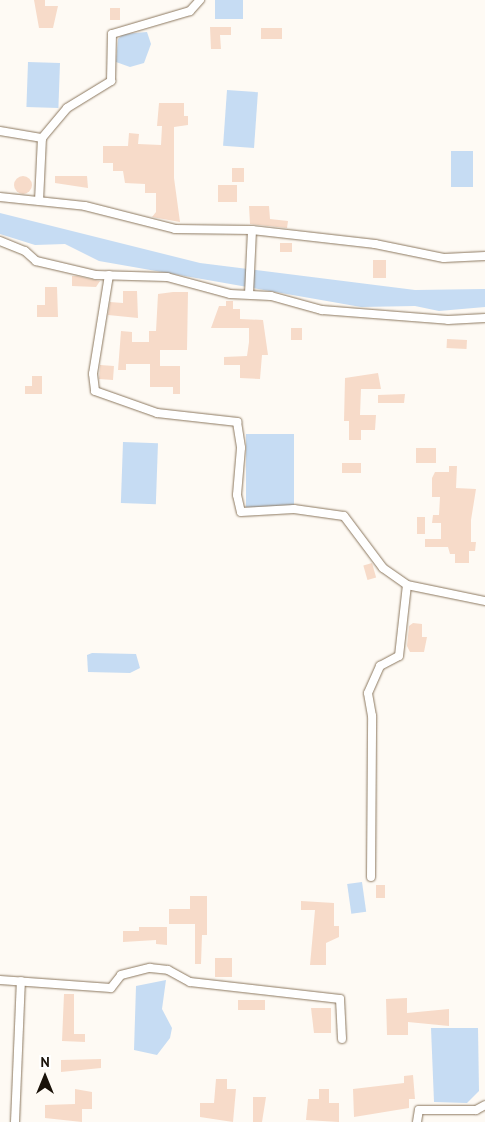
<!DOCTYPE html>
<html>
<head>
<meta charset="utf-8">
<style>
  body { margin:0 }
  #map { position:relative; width:485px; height:1122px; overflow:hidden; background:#fefaf4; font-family:"PT Sans",sans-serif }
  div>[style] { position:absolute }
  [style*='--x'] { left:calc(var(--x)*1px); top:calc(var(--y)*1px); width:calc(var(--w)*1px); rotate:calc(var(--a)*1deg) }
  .water>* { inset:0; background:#c6dcf3; transform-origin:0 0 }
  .building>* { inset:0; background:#f7dbc9; transform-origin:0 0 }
  .round { border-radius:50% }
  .roads { filter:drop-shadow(0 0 1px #8c785f) drop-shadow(0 0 1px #8c785f) }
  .minor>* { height:8px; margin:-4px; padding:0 4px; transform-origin:4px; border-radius:4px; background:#fff }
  span { translate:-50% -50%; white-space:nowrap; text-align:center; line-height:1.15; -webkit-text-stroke:4.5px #fff; paint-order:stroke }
  .north { position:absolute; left:20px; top:1052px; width:50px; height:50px; -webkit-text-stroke:4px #fff; paint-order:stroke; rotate:0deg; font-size:14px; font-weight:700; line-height:20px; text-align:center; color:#1a1209 }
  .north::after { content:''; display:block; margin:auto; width:18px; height:22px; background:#1a1209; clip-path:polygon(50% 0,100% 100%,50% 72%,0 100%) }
</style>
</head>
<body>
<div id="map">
  <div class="water">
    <i style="left:215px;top:0;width:28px;height:19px"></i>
    <i style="clip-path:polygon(147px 32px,151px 44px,144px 63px,130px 67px,116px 62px,118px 39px,123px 34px)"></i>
    <i style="left:28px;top:62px;width:32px;height:45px;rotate:2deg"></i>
    <i style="left:227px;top:90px;width:31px;height:56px;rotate:4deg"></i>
    <i style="left:451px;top:151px;width:22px;height:36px"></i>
    <i style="clip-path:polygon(0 213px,200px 263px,415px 290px,485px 289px,485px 307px,439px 311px,415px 306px,361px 307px,99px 261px,65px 244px,35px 245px,0 234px)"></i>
    <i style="left:246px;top:434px;width:48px;height:74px"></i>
    <i style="left:123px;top:442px;width:35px;height:61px;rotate:2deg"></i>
    <i style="clip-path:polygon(92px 653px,136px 654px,140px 668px,130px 673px,88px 672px,87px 655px)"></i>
    <i style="left:362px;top:882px;width:30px;height:15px;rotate:82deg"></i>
    <i style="clip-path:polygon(166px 980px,162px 1009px,172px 1028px,170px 1038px,157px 1055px,134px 1050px,136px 986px)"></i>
    <i style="clip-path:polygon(431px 1028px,478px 1028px,479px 1091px,467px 1103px,434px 1102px)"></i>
  </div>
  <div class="building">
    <i style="clip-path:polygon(34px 0,45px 0,45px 6px,58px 6px,53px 28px,39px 28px)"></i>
    <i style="left:110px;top:8px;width:10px;height:12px"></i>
    <i style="clip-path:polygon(210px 27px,231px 27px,231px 35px,220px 35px,221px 49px,211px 49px)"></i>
    <i style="left:261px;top:28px;width:21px;height:11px"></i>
    <i style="clip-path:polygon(159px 103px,184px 103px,184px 116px,188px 116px,188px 125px,174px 127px,174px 178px,180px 222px,152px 217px,156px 212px,156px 193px,145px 193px,145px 184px,125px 183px,123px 171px,113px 171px,113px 163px,103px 163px,103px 146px,128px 146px,129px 133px,139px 134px,138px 144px,161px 145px,162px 126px,157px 126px)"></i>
    <i style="left:232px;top:168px;width:12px;height:14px"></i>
    <i class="round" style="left:14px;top:176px;width:18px;height:18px"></i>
    <i style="clip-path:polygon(55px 176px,87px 176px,88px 188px,55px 183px)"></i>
    <i style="left:218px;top:185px;width:19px;height:17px"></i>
    <i style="clip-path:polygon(249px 206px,269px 206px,270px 219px,288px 221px,287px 228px,250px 224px)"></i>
    <i style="left:280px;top:243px;width:12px;height:9px"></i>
    <i style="left:373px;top:260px;width:13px;height:18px"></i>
    <i style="clip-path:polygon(72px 276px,77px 276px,100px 281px,96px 287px,72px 286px)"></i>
    <i style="clip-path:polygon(45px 287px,57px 287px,58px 317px,37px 317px,37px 305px,45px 305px)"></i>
    <i style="clip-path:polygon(123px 291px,137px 291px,138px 318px,108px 315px,110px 302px,123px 303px)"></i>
    <i style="clip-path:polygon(173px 292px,188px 292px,187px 350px,160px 350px,160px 366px,180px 366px,180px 394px,173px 394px,173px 387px,150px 387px,150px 364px,126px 364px,126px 370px,118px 370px,121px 331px,132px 332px,132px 342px,149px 342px,149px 331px,156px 331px,158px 294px)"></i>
    <i style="clip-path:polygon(226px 301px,233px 301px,233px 309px,240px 309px,240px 319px,263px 320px,268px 355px,262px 355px,260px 379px,240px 378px,240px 365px,224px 365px,224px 357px,247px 356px,249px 342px,249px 328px,211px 328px,219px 306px,226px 306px)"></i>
    <i style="left:291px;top:328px;width:11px;height:12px"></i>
    <i style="left:447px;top:339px;width:20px;height:9px;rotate:3deg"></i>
    <i style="left:100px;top:365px;width:14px;height:14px;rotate:4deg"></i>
    <i style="clip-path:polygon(378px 373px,381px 389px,361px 389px,360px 415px,376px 415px,375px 430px,361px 430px,361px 440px,349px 440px,349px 421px,344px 421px,345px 378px)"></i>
    <i style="clip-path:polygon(32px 376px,42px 376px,42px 394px,25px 394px,25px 386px,32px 386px)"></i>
    <i style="clip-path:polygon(405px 394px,404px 403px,378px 403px,378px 395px)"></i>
    <i style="left:416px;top:448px;width:20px;height:15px"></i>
    <i style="left:342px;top:463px;width:19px;height:10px"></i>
    <i style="clip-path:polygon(449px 466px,457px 466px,456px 488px,476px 489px,471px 520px,471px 542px,476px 542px,475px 551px,469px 551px,469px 563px,455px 563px,455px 554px,450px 554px,448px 547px,425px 547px,425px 539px,441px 539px,441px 523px,432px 523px,433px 515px,439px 515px,440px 497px,432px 497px,432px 478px,435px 472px,449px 472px)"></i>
    <i style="left:417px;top:517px;width:8px;height:17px"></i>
    <i style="left:372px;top:563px;width:15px;height:9px;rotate:74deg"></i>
    <i style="clip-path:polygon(413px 623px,422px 624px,422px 637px,427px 637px,424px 652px,410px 652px,407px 646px,409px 626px)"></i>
    <i style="left:376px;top:885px;width:9px;height:13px"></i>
    <i style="clip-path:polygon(190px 896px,207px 896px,207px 935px,202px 935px,201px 964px,195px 964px,195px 924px,169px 924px,169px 909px,190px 909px)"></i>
    <i style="clip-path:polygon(301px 901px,334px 903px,334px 926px,339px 926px,339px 937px,326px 943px,326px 965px,310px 965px,315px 910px,301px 910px)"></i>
    <i style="clip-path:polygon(139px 927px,167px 927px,167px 945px,156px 944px,156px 940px,123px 942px,123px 931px,139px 931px)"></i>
    <i style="left:215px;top:958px;width:17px;height:19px"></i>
    <i style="clip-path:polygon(64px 994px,74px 994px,74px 1034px,85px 1034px,85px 1042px,62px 1041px)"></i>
    <i style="clip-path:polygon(407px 998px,407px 1013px,449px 1009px,449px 1026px,408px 1022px,408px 1035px,387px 1035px,386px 999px)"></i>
    <i style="left:238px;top:1000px;width:27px;height:10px"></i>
    <i style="clip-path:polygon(311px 1008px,331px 1008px,331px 1033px,314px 1033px)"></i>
    <i style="clip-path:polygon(101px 1059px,101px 1068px,61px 1072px,61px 1060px)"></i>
    <i style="clip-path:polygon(413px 1075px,415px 1099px,409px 1099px,409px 1108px,354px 1117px,353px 1089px,404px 1083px,404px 1076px)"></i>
    <i style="clip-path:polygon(216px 1079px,227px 1079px,227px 1089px,236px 1089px,233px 1122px,200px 1117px,200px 1103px,214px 1103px)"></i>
    <i style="clip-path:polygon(75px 1089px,92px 1092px,92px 1109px,82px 1109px,82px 1122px,45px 1118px,45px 1105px,75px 1104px)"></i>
    <i style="clip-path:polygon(319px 1089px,329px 1089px,329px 1103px,339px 1103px,339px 1122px,306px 1120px,308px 1099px,319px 1099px)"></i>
    <i style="clip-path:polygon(253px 1097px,266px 1097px,262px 1122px,253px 1122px)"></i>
  </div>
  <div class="roads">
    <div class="minor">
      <i style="--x:0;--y:131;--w:43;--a:9.5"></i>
      <i style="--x:0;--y:197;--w:85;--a:6"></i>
      <i style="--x:85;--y:206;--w:93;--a:14.3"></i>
      <i style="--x:175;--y:229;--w:77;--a:0.7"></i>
      <i style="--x:252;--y:230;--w:124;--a:6.5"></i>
      <i style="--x:375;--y:244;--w:70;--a:11.5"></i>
      <i style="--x:444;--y:258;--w:41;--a:-2.8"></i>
      <i style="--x:39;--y:201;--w:63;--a:-87.3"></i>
      <i style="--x:42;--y:138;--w:39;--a:-50"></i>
      <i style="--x:67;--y:108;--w:52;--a:-31.5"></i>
      <i style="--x:111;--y:81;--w:47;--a:-88.8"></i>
      <i style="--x:112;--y:34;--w:81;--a:-16.4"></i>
      <i style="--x:190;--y:11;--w:15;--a:-48"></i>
      <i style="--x:0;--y:241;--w:27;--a:22"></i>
      <i style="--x:25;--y:251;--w:15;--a:42"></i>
      <i style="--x:36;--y:261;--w:62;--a:13.1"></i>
      <i style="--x:96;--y:275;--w:71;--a:1.6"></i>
      <i style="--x:167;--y:277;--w:65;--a:15.1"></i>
      <i style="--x:230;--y:294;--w:41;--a:2.8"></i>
      <i style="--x:271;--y:296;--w:53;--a:15.4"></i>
      <i style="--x:322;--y:310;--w:126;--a:4.5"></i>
      <i style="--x:448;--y:320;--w:37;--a:-3"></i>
      <i style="--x:109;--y:275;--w:100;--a:99.2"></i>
      <i style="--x:93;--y:374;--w:17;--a:83"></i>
      <i style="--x:95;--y:391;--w:66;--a:19.5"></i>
      <i style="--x:157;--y:413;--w:81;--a:6.4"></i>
      <i style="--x:237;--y:422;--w:26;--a:81"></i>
      <i style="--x:241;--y:448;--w:47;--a:94.9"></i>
      <i style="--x:237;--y:495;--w:17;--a:77"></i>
      <i style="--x:241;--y:512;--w:53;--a:-3.2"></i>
      <i style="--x:294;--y:509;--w:50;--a:8"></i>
      <i style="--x:344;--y:516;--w:65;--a:53.1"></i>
      <i style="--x:383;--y:568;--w:29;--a:35"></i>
      <i style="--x:407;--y:585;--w:80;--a:11.6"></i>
      <i style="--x:249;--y:294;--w:64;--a:-87.3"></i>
      <i style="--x:371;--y:877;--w:161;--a:-89.6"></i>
      <i style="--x:372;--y:716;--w:23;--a:-100"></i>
      <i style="--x:368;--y:693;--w:30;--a:-66"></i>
      <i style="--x:380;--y:666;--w:21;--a:-28"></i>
      <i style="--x:399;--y:656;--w:71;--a:-83.6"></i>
      <i style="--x:0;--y:980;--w:111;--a:4.1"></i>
      <i style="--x:111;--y:988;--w:16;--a:-52"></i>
      <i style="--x:121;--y:975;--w:30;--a:-14"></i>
      <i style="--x:150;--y:968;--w:18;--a:6"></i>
      <i style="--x:168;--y:970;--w:25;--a:29"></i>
      <i style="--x:190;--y:982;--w:151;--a:6.5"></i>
      <i style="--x:340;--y:999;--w:40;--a:87.1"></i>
      <i style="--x:15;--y:1122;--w:141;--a:-87.6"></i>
      <i style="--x:417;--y:1122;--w:12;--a:-81"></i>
      <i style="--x:419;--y:1110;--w:57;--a:0"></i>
      <i style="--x:476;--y:1110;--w:10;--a:-29"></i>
    </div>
  </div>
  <div class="north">N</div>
</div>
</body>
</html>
